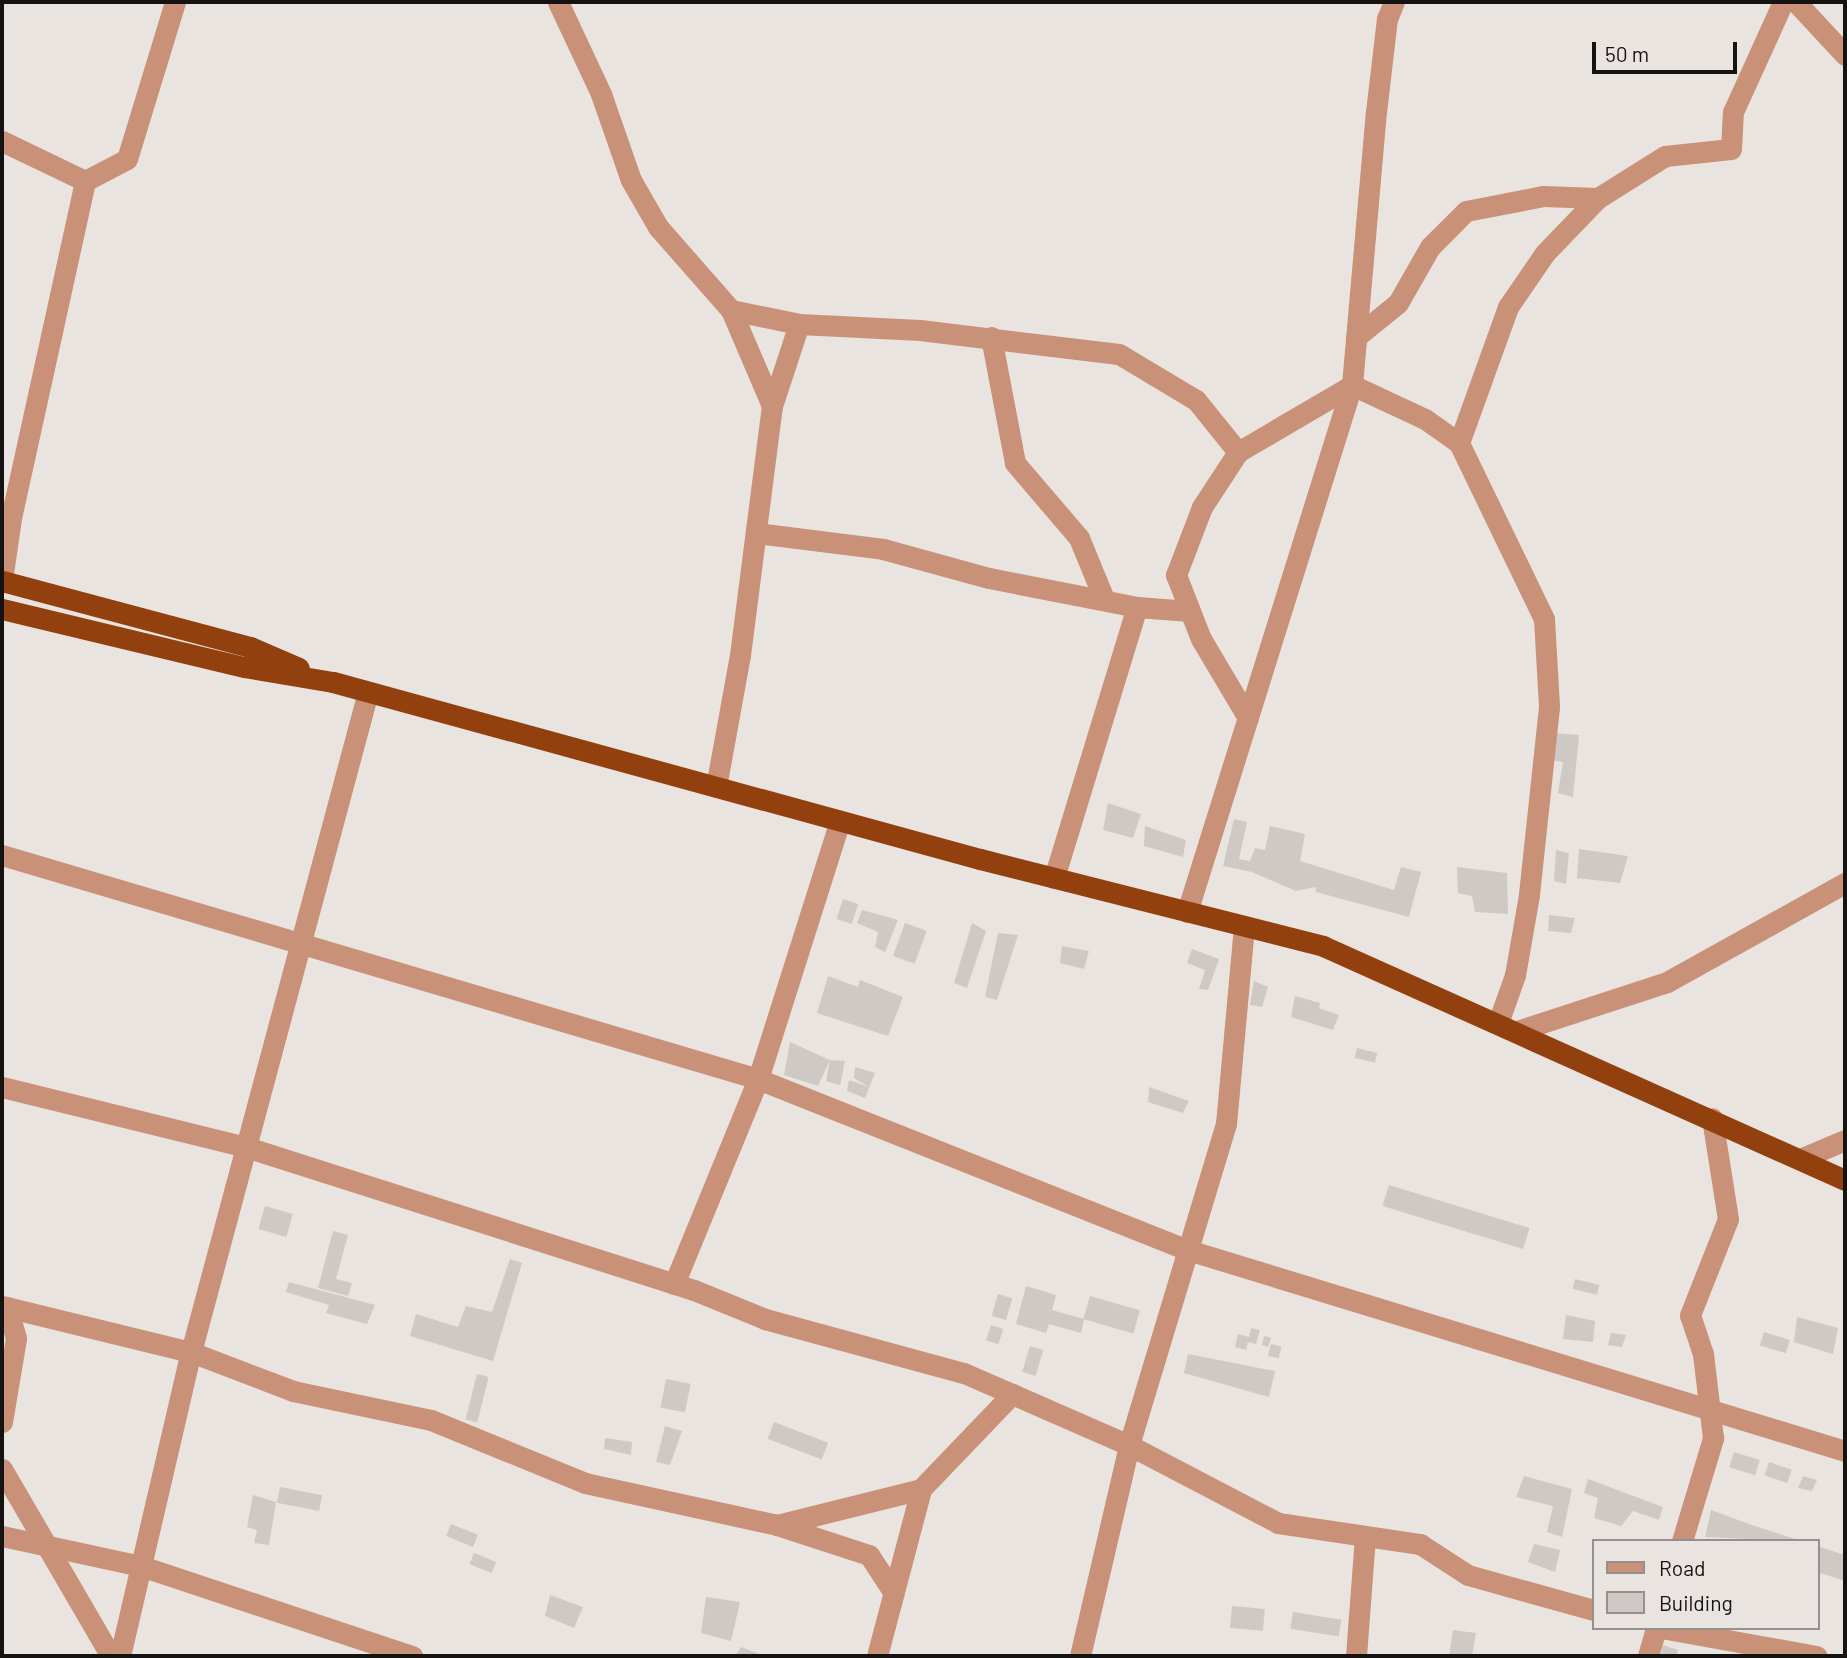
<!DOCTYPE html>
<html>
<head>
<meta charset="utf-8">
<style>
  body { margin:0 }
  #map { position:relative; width:1847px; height:1658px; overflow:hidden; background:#e9e4df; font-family:Barlow,sans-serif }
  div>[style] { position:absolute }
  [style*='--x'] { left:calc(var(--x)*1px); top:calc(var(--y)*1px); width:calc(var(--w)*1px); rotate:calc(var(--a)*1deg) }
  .building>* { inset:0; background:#cec9c5; transform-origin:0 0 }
  .minor>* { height:21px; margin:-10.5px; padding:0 10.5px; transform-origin:10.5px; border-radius:10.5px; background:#c89178 }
  .trunk>* { height:21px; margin:-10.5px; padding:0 10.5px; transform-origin:10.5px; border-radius:10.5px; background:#92400e }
  span { translate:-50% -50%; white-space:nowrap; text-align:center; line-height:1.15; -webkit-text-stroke:5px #e9e4df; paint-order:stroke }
  .frame { position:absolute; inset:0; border:4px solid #151312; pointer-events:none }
  .legend { position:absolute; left:1592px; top:1539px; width:228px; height:91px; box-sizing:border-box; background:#e9e4df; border:2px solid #94908d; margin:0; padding:9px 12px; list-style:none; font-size:21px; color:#151312 }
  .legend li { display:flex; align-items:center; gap:14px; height:35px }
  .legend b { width:35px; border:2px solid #94908d }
  .scale { position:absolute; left:1592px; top:42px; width:145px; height:32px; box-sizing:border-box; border:4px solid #151312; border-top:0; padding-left:9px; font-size:21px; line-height:24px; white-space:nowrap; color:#151312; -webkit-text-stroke:5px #e9e4df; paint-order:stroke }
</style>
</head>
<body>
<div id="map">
  <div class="building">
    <i style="clip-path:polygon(1554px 733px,1579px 735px,1573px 797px,1558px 793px,1563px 762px,1551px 760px)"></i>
    <i style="clip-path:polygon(1108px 803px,1141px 814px,1133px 838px,1103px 830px)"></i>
    <i style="clip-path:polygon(1234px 819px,1247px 822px,1239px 859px,1250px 861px,1255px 848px,1265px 850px,1270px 826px,1305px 834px,1300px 861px,1394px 890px,1401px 867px,1421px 872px,1409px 917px,1316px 892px,1316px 887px,1296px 891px,1252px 872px,1223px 866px)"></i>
    <i style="clip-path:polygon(1145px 826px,1186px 840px,1183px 857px,1144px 846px)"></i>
    <i style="clip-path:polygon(1579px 849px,1628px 856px,1620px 883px,1577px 878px)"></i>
    <i style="clip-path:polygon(1556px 850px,1569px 853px,1566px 884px,1554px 881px)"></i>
    <i style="clip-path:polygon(1457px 867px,1507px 873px,1508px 914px,1475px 912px,1472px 896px,1458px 893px)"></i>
    <i style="left:843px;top:899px;width:16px;height:21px;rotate:18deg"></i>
    <i style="clip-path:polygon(862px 910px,898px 920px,885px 952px,875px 947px,878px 932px,857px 923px)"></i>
    <i style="clip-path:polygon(1549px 915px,1575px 918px,1571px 933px,1548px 931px)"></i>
    <i style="left:905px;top:923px;width:23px;height:35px;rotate:20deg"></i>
    <i style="clip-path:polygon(972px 923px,986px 931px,967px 988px,954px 983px)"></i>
    <i style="clip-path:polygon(998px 933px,1018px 935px,997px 1000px,985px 997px)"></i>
    <i style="clip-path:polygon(1062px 946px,1089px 951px,1084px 969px,1060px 963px)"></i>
    <i style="clip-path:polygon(1192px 949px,1219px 959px,1208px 990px,1199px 989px,1205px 970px,1187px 963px)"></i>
    <i style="clip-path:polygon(828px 976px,858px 987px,860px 980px,903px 997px,888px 1036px,817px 1013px)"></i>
    <i style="clip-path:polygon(1254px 981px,1268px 987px,1262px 1007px,1250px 1005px)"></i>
    <i style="clip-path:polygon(1295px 996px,1320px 1003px,1319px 1008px,1339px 1015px,1333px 1030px,1291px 1017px)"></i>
    <i style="clip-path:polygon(790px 1042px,830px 1060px,845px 1061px,840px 1085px,826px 1081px,830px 1060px,818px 1086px,784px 1075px)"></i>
    <i style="left:1357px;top:1048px;width:21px;height:10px;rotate:14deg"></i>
    <i style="clip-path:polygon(855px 1067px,875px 1073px,865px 1098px,847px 1091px,849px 1080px,869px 1087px,854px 1078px)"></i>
    <i style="clip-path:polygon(1149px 1087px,1189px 1101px,1183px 1113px,1148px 1102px)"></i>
    <i style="left:1389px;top:1185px;width:147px;height:22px;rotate:17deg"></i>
    <i style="left:265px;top:1206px;width:29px;height:24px;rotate:16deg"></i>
    <i style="clip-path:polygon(333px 1231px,348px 1235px,336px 1279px,352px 1283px,348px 1296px,318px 1288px)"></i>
    <i style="clip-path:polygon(510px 1259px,522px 1263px,493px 1361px,410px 1336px,416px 1314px,458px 1327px,466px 1306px,492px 1312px)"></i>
    <i style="left:1575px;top:1279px;width:25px;height:10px;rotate:14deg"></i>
    <i style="clip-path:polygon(289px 1282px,375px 1305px,367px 1324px,326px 1313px,329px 1305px,286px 1292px)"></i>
    <i style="clip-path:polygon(1026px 1286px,1056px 1295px,1052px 1310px,1084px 1319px,1081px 1333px,1049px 1324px,1046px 1333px,1016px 1324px)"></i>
    <i style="left:998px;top:1294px;width:15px;height:23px;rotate:16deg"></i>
    <i style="left:1090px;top:1296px;width:52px;height:24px;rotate:16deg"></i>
    <i style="clip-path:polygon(1566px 1315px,1595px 1321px,1593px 1342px,1563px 1339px)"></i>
    <i style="clip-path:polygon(1797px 1317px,1838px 1328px,1833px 1354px,1794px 1342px)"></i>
    <i style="left:991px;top:1325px;width:13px;height:16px;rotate:18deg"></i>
    <i style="clip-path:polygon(1251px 1328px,1260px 1330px,1256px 1344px,1248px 1342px,1246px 1350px,1235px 1347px,1238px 1334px,1249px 1337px)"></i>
    <i style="left:1764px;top:1332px;width:27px;height:14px;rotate:17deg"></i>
    <i style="clip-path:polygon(1611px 1333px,1626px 1335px,1622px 1347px,1608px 1345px)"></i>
    <i style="clip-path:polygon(1264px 1336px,1271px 1338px,1268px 1347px,1262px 1345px)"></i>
    <i style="left:1271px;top:1344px;width:11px;height:12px;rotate:15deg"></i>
    <i style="left:1030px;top:1346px;width:14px;height:27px;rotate:17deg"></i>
    <i style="clip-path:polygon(1188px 1354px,1275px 1371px,1269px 1397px,1184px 1373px)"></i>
    <i style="left:477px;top:1374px;width:12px;height:47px;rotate:14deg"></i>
    <i style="left:666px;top:1379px;width:25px;height:29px;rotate:11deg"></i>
    <i style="left:774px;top:1422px;width:58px;height:18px;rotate:21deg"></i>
    <i style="clip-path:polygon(665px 1426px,682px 1431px,670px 1465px,656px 1462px)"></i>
    <i style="clip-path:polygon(605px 1438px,632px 1442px,631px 1455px,604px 1449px)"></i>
    <i style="left:1734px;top:1452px;width:27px;height:16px;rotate:17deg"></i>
    <i style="left:1769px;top:1462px;width:24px;height:14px;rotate:19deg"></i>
    <i style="clip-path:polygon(1524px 1476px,1572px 1489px,1562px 1537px,1547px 1532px,1553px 1506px,1516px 1497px)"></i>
    <i style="clip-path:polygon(1803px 1476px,1817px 1480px,1812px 1491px,1798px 1488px)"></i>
    <i style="clip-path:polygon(1588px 1479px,1663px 1507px,1659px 1520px,1633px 1511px,1621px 1526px,1594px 1518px,1598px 1498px,1584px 1493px)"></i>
    <i style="left:280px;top:1487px;width:43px;height:16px;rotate:11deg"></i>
    <i style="clip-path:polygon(253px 1495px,276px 1502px,269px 1545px,254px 1543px,257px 1530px,247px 1527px)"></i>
    <i style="clip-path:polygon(1711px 1510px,1752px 1525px,1801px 1541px,1705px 1537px)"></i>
    <i style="left:451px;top:1524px;width:29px;height:13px;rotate:22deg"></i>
    <i style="clip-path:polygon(1534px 1544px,1560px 1550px,1555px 1572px,1528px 1562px)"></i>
    <i style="clip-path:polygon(1817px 1546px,1845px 1555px,1845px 1581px,1817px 1572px)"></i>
    <i style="left:474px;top:1553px;width:24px;height:12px;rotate:22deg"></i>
    <i style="clip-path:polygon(550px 1595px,583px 1607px,574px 1628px,545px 1616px)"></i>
    <i style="clip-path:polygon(706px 1597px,740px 1602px,731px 1641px,701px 1633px)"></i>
    <i style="left:1232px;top:1606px;width:33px;height:22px;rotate:5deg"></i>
    <i style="left:1293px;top:1612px;width:49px;height:17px;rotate:9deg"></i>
    <i style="clip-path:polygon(1453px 1630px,1476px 1633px,1472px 1656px,1449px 1656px)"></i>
    <i style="clip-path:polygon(1663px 1645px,1678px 1650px,1676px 1656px,1661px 1656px)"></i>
    <i style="clip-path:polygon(741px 1647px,764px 1656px,735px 1656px)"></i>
  </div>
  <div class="minor">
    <i style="--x:558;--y:2;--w:102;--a:64.9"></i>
    <i style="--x:601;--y:94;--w:91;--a:70.8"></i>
    <i style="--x:631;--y:180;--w:54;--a:60.1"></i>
    <i style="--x:658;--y:227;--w:111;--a:48.7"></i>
    <i style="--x:1796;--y:2;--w:72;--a:47.2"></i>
    <i style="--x:2;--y:141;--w:92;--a:25.7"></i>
    <i style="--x:85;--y:181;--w:47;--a:-27.6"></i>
    <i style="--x:127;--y:159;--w:164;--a:-73"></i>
    <i style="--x:991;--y:337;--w:128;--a:79.2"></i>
    <i style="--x:1015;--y:463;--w:99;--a:49.5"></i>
    <i style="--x:1079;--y:538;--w:66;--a:67.7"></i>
    <i style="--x:1356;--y:337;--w:54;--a:-39"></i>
    <i style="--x:1398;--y:303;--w:64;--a:-60.3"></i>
    <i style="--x:1430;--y:247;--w:51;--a:-45"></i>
    <i style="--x:1466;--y:211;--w:78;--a:-11"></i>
    <i style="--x:1543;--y:196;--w:55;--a:2.1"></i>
    <i style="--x:1598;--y:198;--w:79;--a:-32.1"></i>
    <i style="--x:1665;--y:156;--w:66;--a:-6.1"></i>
    <i style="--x:1731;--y:149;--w:37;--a:-87"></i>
    <i style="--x:1733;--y:112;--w:121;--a:-65.6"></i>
    <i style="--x:772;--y:406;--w:104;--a:-113.1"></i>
    <i style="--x:731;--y:310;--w:69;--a:11.6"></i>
    <i style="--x:1459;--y:443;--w:145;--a:-70.2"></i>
    <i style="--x:1508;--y:307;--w:65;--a:-55.6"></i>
    <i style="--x:1545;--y:253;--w:76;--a:-46.1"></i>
    <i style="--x:757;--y:533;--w:127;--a:7.2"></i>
    <i style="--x:883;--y:549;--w:110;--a:15.3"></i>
    <i style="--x:989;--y:578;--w:151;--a:11.1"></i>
    <i style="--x:1137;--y:607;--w:53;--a:4.3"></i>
    <i style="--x:2;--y:580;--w:63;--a:-81.7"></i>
    <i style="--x:11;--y:518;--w:345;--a:-77.6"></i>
    <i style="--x:1248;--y:718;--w:92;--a:-120.7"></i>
    <i style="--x:1201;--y:639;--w:69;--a:-111.3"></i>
    <i style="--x:1176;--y:575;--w:73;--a:-69.1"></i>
    <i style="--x:1202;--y:507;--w:66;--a:-56.8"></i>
    <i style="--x:1238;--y:452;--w:132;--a:-30.4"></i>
    <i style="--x:1352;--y:385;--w:81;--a:25"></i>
    <i style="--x:1425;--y:419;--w:42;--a:35.2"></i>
    <i style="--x:1459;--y:443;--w:195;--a:64.2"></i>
    <i style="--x:1544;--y:619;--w:88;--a:86.7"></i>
    <i style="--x:1549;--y:707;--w:189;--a:96.1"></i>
    <i style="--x:1529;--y:895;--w:81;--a:99.9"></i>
    <i style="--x:1515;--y:975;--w:51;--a:109.5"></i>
    <i style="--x:716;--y:787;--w:134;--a:-79.7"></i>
    <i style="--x:740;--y:655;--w:251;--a:-82.7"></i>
    <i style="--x:772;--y:406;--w:86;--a:-71.8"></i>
    <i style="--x:799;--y:324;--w:121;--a:2.8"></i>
    <i style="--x:920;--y:330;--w:200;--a:6.9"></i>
    <i style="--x:1119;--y:354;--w:90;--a:30.9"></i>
    <i style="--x:1196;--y:400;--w:67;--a:51.1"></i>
    <i style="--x:2;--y:855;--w:788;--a:16.5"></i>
    <i style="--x:758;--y:1079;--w:271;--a:-72.4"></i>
    <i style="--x:1054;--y:878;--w:283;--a:-73"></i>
    <i style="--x:1187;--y:912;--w:552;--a:-72.62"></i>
    <i style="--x:1352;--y:385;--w:274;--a:-85"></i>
    <i style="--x:1376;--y:112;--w:94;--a:-83.3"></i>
    <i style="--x:1387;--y:19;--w:18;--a:-68"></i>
    <i style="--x:1517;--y:1031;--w:158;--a:-18.1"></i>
    <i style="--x:1667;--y:982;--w:204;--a:-29.1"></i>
    <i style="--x:2;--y:1087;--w:251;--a:13.8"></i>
    <i style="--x:246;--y:1147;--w:470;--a:17.7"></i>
    <i style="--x:694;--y:1290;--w:77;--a:22.2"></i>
    <i style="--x:765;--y:1319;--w:206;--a:15.2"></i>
    <i style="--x:964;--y:1373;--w:180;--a:23.6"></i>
    <i style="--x:1129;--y:1445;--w:168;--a:27.6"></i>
    <i style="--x:1278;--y:1523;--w:144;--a:8.4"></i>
    <i style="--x:1420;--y:1544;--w:57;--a:32.9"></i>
    <i style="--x:1468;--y:1575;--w:130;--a:15.6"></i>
    <i style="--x:1800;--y:1159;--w:49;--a:-22.9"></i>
    <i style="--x:674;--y:1284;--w:222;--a:-67.7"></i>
    <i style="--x:758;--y:1079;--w:463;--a:21.7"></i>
    <i style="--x:1188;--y:1250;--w:687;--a:17.01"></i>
    <i style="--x:2;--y:1306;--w:195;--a:13.7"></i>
    <i style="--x:191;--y:1352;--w:109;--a:20.9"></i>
    <i style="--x:293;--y:1391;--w:141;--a:11.9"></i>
    <i style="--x:431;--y:1420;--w:166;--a:22.2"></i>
    <i style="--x:585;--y:1483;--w:197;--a:12.3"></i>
    <i style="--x:777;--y:1525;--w:97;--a:18.1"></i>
    <i style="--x:869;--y:1555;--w:45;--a:56.7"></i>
    <i style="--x:2;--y:1422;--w:85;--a:-80.5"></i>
    <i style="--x:16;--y:1338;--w:32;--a:-106"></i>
    <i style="--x:2;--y:1469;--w:216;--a:59.8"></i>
    <i style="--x:777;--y:1525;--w:148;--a:-14"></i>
    <i style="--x:2;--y:1536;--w:142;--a:12.2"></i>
    <i style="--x:141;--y:1566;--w:286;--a:18.4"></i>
    <i style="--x:1682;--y:1541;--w:108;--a:-73.2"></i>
    <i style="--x:1713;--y:1438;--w:85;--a:-96.8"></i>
    <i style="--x:1703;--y:1354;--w:41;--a:-108.4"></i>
    <i style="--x:1690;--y:1315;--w:103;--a:-68.4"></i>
    <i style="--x:1728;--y:1219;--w:102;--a:-99"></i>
    <i style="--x:1661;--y:1628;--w:158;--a:10.2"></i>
    <i style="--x:120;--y:1656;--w:312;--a:-76.9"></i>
    <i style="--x:191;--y:1352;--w:683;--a:-74.99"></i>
    <i style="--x:877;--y:1656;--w:173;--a:-75.2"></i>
    <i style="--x:921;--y:1489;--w:132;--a:-46.2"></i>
    <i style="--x:1080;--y:1656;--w:217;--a:-76.9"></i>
    <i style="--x:1129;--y:1445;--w:335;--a:-73.2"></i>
    <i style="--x:1226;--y:1124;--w:199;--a:-84.8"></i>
    <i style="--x:1356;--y:1656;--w:120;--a:-85.7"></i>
    <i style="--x:1648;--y:1656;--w:29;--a:-74"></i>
  </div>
  <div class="trunk">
    <i style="--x:2;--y:581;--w:257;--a:14.9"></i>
    <i style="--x:250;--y:647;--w:53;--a:23.2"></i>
    <i style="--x:2;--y:609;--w:249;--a:13.5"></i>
    <i style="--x:244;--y:667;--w:90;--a:9.6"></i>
    <i style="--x:333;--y:682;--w:671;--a:15.3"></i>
    <i style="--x:980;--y:859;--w:354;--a:14.2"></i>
    <i style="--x:1323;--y:946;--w:572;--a:24.15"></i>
  </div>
  <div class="frame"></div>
  <ul class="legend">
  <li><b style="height:9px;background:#c89178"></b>Road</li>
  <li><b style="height:19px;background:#cec9c5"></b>Building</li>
  </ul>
  <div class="scale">50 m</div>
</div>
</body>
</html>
